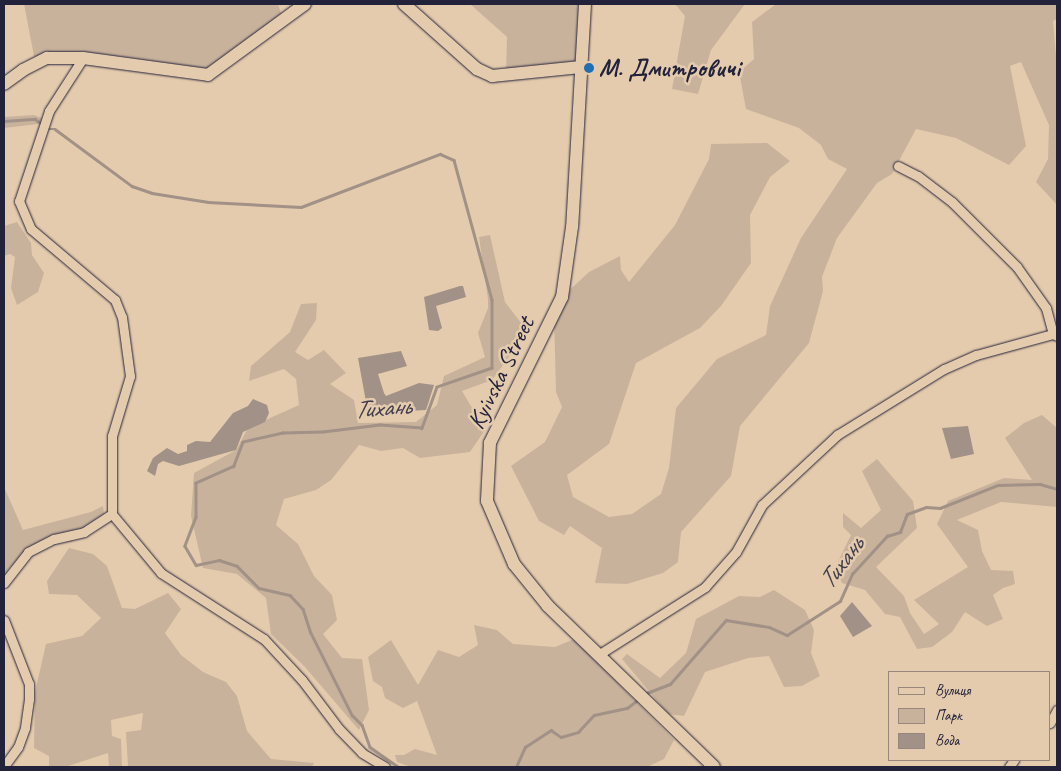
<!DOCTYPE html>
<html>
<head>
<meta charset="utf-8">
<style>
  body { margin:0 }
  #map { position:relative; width:1061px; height:771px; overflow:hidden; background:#e5cbad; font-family:Caveat,sans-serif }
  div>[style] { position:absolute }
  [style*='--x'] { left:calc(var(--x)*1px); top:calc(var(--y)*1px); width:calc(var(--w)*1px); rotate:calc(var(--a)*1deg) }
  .green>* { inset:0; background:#c9b29c }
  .water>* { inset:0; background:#a29186 }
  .stream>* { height:2.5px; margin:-1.25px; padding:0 1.25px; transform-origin:1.25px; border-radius:1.25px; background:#a29186 }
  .roads { filter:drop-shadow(0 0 1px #22223b) drop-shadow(0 0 1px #22223b) }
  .street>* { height:9px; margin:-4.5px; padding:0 4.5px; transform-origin:4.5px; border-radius:4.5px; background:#e5cbad }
  .secondary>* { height:12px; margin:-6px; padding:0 6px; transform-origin:6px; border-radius:6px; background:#e5cbad }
  .dots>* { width:14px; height:14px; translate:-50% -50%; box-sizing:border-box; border:2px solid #e5cbad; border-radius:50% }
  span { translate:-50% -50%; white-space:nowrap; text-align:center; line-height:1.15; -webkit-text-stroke:5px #e5cbad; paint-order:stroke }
  .poi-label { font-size:25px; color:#22223b; font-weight:700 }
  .left { translate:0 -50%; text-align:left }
  .street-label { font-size:25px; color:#22223b }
  .water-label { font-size:26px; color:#423e4e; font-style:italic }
  .frame { position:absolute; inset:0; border:5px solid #22223b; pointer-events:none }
  .legend { position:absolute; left:888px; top:671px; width:162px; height:90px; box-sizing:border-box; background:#e5cbad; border:1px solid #97877f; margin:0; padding:6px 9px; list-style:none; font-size:15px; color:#22223b }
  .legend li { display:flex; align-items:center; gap:10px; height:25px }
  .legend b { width:25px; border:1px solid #97877f }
</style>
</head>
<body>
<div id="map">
  <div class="green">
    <i style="clip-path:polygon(24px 4px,278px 4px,283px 19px,208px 75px,34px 56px)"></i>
    <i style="clip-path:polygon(470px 4px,585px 4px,581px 67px,506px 74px,507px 37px)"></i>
    <i style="clip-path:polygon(675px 4px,745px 4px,711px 50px,698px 94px,672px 89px,685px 16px)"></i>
    <i style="clip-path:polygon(776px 4px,1057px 4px,1057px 19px,1053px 21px,1057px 68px,1057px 205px,1036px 182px,1048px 159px,1049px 125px,1021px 62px,1010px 66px,1026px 146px,1009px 165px,956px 138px,916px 129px,892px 174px,877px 183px,837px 238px,822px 277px,823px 291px,809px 343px,740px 426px,731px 476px,681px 532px,678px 562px,663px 573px,627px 584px,595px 583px,602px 548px,570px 526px,564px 535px,539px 521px,511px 466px,545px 442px,562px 407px,556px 392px,554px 316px,562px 297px,589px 272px,620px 256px,621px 270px,629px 282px,675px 225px,709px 159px,711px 144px,767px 143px,790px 161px,770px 177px,750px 215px,751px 263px,721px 306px,700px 328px,636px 363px,609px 444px,567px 475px,573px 497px,609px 517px,632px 514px,661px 494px,669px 468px,676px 408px,717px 359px,766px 335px,770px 306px,801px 238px,847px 169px,828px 159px,821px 145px,799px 128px,746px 109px,739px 72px,754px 59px,752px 22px)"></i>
    <i style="clip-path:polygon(34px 115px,44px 119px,38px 124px,4px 128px,4px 117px)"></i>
    <i style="clip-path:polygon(17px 222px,31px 243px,32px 255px,44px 273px,38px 292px,17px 305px,11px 288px,15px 257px,10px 254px,4px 256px,4px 226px)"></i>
    <i style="clip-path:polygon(490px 235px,505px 302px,522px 324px,514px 350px,492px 380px,462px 391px,485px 430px,470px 452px,420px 458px,403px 448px,381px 451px,359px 445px,331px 480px,316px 490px,284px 499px,276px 525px,298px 544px,314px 576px,332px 595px,337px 620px,323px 634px,342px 658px,362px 659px,369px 710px,359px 730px,304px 666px,271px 634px,266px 598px,237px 574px,203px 568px,191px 516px,194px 473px,236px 450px,248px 428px,299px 405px,296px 379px,284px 369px,249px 381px,251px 366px,290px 332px,301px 304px,317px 303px,316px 320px,295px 352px,308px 360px,324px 350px,346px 373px,330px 384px,354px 400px,358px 423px,416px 422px,437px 405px,444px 376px,485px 357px,478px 333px,488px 308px,488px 299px,479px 237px)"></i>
    <i style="clip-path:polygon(1042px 415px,1057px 428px,1057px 507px,1001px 502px,957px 520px,978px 530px,982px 551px,991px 570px,1013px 571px,1015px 584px,1003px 588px,993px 595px,1003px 619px,987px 626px,965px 612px,952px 632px,932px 647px,917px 649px,900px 617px,885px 614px,865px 590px,842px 583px,835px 568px,851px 535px,843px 527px,843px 513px,861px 528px,881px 510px,862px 471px,877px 459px,913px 501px,917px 528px,876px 567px,904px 596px,910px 613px,924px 634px,939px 624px,914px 600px,968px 567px,937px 524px,948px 501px,1004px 478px,1032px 480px,1005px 438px,1024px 423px)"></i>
    <i style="clip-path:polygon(4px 487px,23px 530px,91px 512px,103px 506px,104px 514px,86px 526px,71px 542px,52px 536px,9px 568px,4px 577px)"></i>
    <i style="clip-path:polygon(69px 548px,93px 554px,107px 566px,122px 608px,135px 609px,168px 593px,181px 609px,165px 633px,181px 655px,203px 672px,226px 682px,237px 696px,247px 731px,271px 759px,314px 763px,312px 767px,128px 767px,126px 732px,141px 730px,143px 713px,111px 720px,112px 736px,121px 739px,122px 767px,109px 767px,108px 753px,65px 767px,49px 767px,49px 756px,34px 748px,35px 692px,46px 644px,82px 636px,101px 618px,77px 595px,49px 594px,47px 581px)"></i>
    <i style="clip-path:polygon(774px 590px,805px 610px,814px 630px,811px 653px,820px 676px,802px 686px,784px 687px,769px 656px,748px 658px,705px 672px,684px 716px,668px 714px,622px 659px,627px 654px,660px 678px,686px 653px,696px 619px,739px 596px,760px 597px)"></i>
    <i style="clip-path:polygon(474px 625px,497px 630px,513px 644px,555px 647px,574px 639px,674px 740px,664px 759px,647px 767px,411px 767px,397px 762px,395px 755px,404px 755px,415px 749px,437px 755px,417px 701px,403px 708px,385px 698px,382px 687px,373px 681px,368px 657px,391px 640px,418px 685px,438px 650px,459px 657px,478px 645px)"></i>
  </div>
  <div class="water">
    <i style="clip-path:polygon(460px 286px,463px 286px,466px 297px,436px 306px,442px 328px,438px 331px,429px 330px,424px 297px)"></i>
    <i style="clip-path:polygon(401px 351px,407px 366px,378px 374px,384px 393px,386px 396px,419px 383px,434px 385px,426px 410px,368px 413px,358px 358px)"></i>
    <i style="clip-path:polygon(253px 399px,267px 405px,269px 413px,265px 422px,243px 432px,236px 450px,179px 466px,163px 461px,158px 464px,155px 476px,147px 471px,153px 458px,167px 448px,178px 454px,187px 451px,187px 445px,196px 441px,210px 442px,233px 413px,248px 406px)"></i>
    <i style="clip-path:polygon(968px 426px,974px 454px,951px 459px,942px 428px)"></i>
    <i style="clip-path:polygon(852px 602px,872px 626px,853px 637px,840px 616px)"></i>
  </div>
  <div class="stream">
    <i style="--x:4;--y:121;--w:31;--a:-4"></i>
    <i style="--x:35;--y:119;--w:9;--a:36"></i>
    <i style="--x:48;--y:129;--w:7;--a:0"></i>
    <i style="--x:55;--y:129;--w:96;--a:36.5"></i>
    <i style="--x:132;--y:186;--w:21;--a:19"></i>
    <i style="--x:152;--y:193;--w:57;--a:9.1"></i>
    <i style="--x:208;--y:202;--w:93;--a:3.1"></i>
    <i style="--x:301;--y:207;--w:149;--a:-20.9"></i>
    <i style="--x:440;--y:154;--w:15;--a:23"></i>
    <i style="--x:454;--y:160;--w:145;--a:74.8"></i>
    <i style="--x:492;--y:300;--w:68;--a:90"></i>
    <i style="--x:492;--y:368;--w:58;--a:160.9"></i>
    <i style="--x:437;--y:387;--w:44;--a:110.1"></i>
    <i style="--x:422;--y:428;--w:42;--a:-175.9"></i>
    <i style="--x:380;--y:425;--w:57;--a:173"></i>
    <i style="--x:323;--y:432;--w:40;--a:178.6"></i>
    <i style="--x:283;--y:433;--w:41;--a:167.3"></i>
    <i style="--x:243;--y:442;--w:26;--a:111"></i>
    <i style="--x:234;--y:466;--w:42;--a:155.9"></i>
    <i style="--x:196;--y:483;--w:34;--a:90"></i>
    <i style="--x:196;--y:517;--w:31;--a:111"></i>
    <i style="--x:185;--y:546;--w:22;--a:60"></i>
    <i style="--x:196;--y:565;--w:24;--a:-12"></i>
    <i style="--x:219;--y:560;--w:19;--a:18"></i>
    <i style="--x:237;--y:566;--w:31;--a:45"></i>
    <i style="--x:259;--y:588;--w:32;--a:13"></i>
    <i style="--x:290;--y:595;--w:19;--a:47"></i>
    <i style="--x:303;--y:609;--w:25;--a:72"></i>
    <i style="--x:311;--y:633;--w:92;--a:63.4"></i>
    <i style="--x:352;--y:715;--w:14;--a:45"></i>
    <i style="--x:362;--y:725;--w:23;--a:70"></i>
    <i style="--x:370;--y:747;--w:35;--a:35"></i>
    <i style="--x:644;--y:694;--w:28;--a:-21"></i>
    <i style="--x:670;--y:684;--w:85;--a:-48.8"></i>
    <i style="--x:726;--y:620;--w:44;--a:9.2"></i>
    <i style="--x:769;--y:627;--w:20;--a:24"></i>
    <i style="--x:787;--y:635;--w:63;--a:-32.7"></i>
    <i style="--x:840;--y:601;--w:30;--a:-66"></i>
    <i style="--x:852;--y:574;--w:52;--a:-47.4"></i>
    <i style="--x:887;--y:536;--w:14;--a:-17"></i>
    <i style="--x:900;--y:532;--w:19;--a:-69"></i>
    <i style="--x:907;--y:514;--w:20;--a:-20"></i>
    <i style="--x:926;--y:507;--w:14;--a:4"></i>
    <i style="--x:940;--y:508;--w:62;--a:-21.6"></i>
    <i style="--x:998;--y:485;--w:42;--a:-1.4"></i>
    <i style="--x:1040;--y:484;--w:18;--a:16"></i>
    <i style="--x:516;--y:767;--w:22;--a:-66"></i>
    <i style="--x:525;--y:747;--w:31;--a:-33"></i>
    <i style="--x:551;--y:730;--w:12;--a:35"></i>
    <i style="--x:561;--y:737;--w:18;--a:-16"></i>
    <i style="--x:578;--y:732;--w:23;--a:-47"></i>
    <i style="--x:594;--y:715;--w:34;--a:-12"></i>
    <i style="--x:627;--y:708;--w:15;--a:-37"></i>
  </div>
  <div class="roads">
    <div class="street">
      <i style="--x:83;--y:58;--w:63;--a:122.7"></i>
      <i style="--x:49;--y:111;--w:95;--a:108.4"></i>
      <i style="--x:19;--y:201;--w:30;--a:67"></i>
      <i style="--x:31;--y:229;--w:110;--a:40.2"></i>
      <i style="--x:115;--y:300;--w:18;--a:68"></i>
      <i style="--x:122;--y:317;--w:60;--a:82.3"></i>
      <i style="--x:130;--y:376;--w:63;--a:106.7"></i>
      <i style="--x:112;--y:436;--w:78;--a:90"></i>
      <i style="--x:112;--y:514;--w:77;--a:50.3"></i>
      <i style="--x:161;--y:573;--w:122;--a:32.7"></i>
      <i style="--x:264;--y:639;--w:56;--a:47.2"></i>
      <i style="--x:302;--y:680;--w:61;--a:52.9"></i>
      <i style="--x:339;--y:729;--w:33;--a:46"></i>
      <i style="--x:362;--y:753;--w:27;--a:31"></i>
      <i style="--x:898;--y:166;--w:22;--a:27"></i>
      <i style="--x:918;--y:176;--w:43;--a:37.4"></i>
      <i style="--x:952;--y:202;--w:92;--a:45"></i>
      <i style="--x:1017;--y:267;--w:50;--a:54.7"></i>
      <i style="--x:1046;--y:308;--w:27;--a:75"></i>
      <i style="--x:4;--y:583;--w:39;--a:-52"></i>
      <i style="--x:28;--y:552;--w:29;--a:-27"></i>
      <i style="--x:54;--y:539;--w:31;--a:-13"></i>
      <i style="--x:84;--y:532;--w:33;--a:-33"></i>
      <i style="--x:4;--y:620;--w:69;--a:68.7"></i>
      <i style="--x:29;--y:684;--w:15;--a:90"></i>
      <i style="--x:29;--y:699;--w:29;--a:98"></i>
      <i style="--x:25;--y:728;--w:20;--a:110"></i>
      <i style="--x:18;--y:747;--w:24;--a:126"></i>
      <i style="--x:598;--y:655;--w:127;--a:-32.4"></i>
      <i style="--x:705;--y:587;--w:47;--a:-48.5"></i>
      <i style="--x:736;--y:552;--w:54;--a:-61"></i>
      <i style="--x:762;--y:505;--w:103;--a:-43"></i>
      <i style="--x:837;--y:435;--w:126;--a:-31.7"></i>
      <i style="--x:944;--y:369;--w:35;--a:-24"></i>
      <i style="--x:976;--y:355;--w:80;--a:-15.3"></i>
      <i style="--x:1053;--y:334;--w:4;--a:27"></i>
      <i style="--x:1050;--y:723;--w:15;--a:-62"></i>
      <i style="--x:1009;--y:767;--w:9;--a:-54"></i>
    </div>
    <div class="secondary">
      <i style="--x:404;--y:4;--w:98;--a:41.7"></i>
      <i style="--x:477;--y:69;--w:17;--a:25"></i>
      <i style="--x:492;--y:76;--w:89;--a:-5.8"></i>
      <i style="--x:585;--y:4;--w:223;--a:93.3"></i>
      <i style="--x:572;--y:227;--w:71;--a:98.1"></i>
      <i style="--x:562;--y:297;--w:163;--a:116.3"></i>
      <i style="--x:490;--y:443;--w:58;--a:93"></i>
      <i style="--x:487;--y:501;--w:69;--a:66.8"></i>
      <i style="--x:514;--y:564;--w:54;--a:51"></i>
      <i style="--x:548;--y:606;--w:231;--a:44.1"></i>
      <i style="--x:4;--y:84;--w:24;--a:-36"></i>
      <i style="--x:23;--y:70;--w:27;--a:-27"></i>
      <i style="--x:47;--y:58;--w:36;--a:0"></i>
      <i style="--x:83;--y:58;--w:126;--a:7.7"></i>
      <i style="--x:208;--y:75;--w:120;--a:-36.2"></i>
    </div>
  </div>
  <div class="dots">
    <i style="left:589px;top:68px;background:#1f6fb2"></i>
  </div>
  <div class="poi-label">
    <span class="left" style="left:599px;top:68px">М. Дмитровичі</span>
  </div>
  <div class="street-label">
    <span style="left:501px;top:373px;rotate:-64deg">Kyivska Street</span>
  </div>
  <div class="water-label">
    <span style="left:382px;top:408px;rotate:-4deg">Тихань</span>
    <span style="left:841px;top:563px;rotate:-53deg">Тихань</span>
  </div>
  <div class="frame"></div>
  <ul class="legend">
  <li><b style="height:6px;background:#e5cbad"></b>Вулиця</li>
  <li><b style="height:14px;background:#c9b29c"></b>Парк</li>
  <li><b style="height:14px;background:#a29186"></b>Вода</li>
  </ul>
</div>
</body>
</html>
